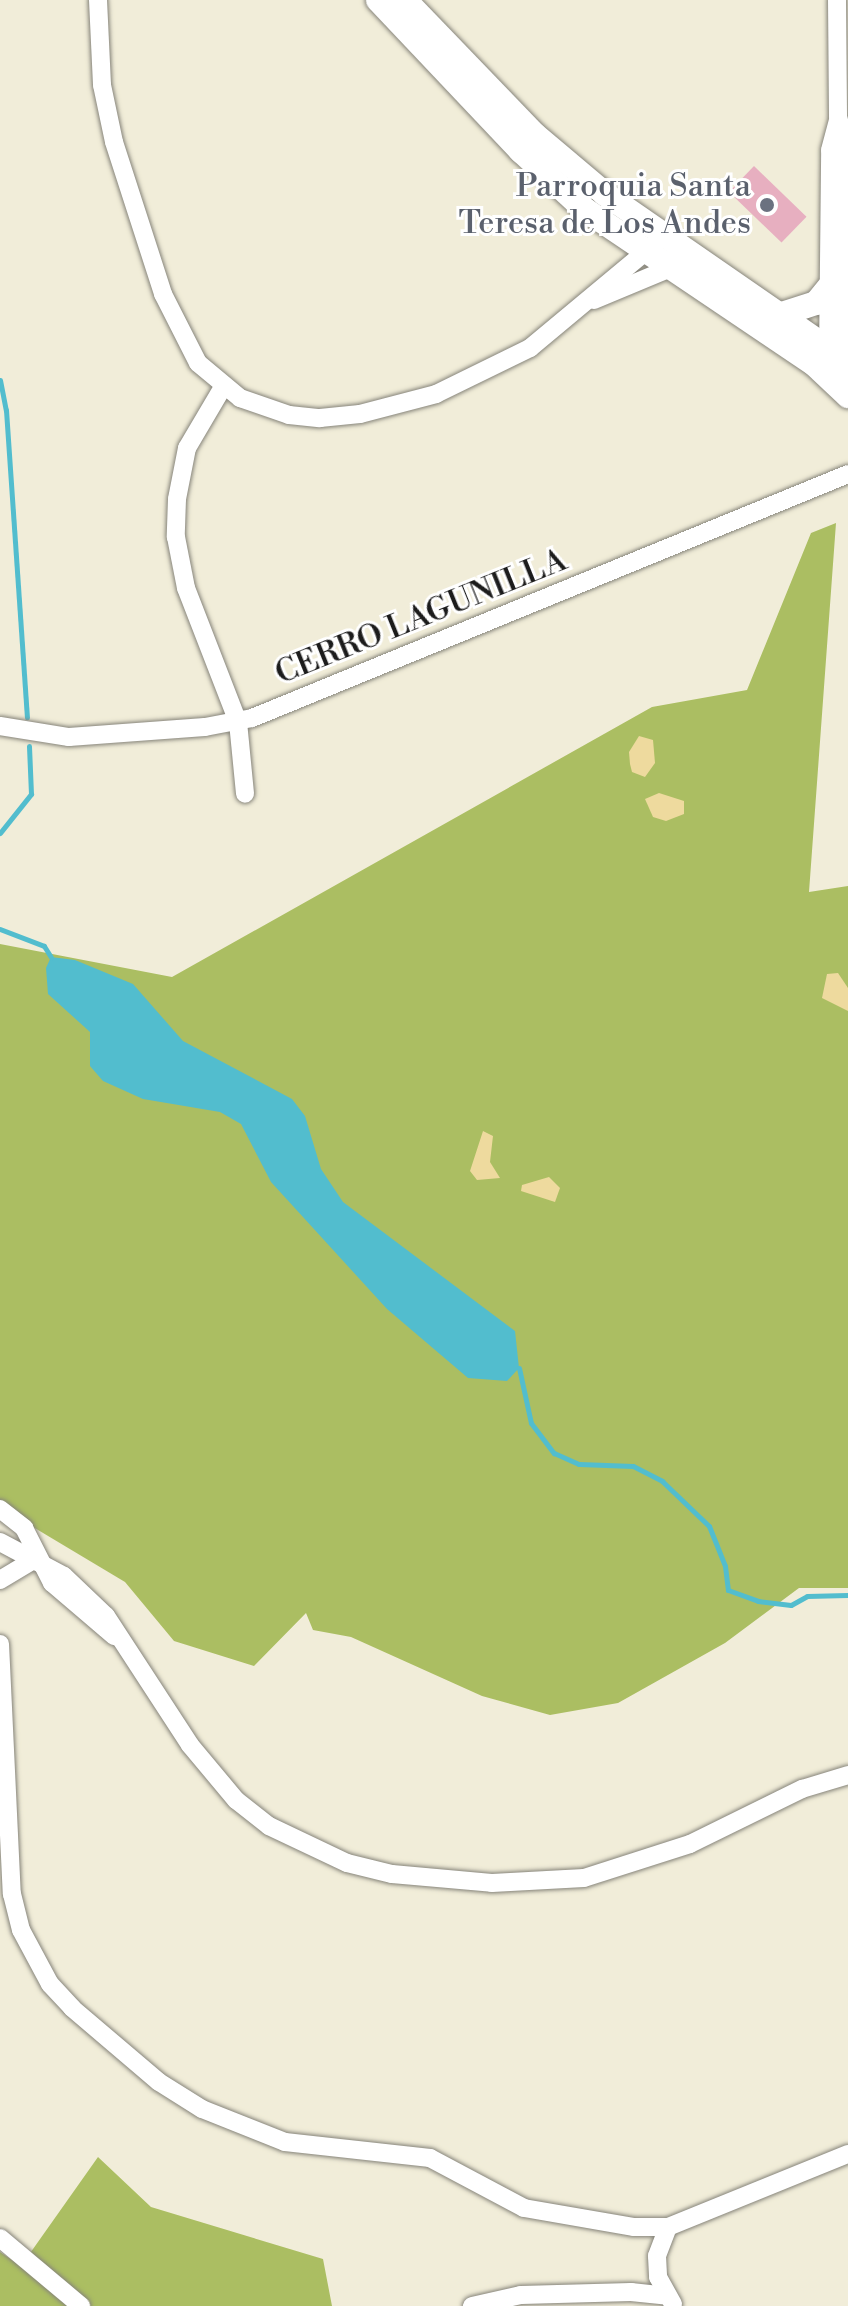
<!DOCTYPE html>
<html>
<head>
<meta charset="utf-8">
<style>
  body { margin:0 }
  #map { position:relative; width:848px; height:2306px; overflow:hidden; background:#f1edd9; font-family:"Libre Bodoni",serif }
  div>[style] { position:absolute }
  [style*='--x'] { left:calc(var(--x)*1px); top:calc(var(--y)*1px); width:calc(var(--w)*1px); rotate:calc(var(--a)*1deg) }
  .green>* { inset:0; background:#abbe62 }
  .sand>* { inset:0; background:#eeda9e }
  .water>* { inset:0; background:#52bdce }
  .stream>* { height:5px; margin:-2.5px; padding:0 2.5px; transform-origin:2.5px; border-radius:2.5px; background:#52bdce }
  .building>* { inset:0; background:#e7afc0; transform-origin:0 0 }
  .roads { filter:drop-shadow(0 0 2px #86847a) drop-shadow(0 0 2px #86847a) }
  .minor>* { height:18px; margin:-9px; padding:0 9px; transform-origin:9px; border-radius:9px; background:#fff }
  .major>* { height:24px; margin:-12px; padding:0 12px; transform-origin:12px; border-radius:12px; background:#fff }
  .dots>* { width:22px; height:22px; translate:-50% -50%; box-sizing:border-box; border:4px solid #fff; border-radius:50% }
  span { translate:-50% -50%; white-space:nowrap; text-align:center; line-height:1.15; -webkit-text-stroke:6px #fff; paint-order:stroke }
  .worship-label { font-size:32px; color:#5b616d }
  .right { translate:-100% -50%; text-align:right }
  .street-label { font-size:32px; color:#1c1c1c }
</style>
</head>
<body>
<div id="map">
  <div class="green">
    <i style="clip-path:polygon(836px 523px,809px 892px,848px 886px,848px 1588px,799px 1588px,725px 1643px,618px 1703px,550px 1715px,482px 1696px,351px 1637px,313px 1630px,306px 1613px,254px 1666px,174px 1641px,125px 1582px,18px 1518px,0 1513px,0 944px,172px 977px,652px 707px,747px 690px,811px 533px)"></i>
    <i style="clip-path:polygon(98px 2157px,151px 2207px,323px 2259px,332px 2306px,0 2306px,0 2252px,21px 2266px)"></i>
  </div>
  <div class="sand">
    <i style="clip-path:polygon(639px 736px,653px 740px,655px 763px,645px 777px,632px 772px,630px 764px,629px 752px)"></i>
    <i style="clip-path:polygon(659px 793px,684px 801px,684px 814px,666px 821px,653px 817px,645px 799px)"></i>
    <i style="clip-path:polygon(838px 973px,848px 988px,848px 1011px,822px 998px,827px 974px)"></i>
    <i style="clip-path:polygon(483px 1131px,493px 1136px,490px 1162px,500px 1178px,477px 1180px,470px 1171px)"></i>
    <i style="clip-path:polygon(549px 1177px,560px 1188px,555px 1202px,521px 1191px,522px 1185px)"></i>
  </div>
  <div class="water">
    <i style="clip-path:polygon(51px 957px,75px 960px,133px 984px,183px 1041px,292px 1099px,305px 1116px,321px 1169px,343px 1202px,515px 1331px,519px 1368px,507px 1381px,468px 1378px,387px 1309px,271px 1182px,241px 1124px,220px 1112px,143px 1099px,103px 1081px,90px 1066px,90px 1032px,48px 994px,46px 968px)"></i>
  </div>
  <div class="stream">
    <i style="--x:0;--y:380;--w:31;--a:79"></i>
    <i style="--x:6;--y:410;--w:308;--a:86.1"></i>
    <i style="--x:0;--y:833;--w:50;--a:-51.5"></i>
    <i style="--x:31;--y:794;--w:48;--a:-92.4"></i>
    <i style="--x:0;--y:929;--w:47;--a:21.1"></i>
    <i style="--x:44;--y:946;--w:13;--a:58"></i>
    <i style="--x:519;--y:1368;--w:56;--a:77.7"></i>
    <i style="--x:531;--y:1423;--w:38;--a:53"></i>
    <i style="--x:554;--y:1453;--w:27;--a:24"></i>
    <i style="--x:579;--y:1464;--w:54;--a:2.1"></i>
    <i style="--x:633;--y:1466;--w:33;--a:27"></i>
    <i style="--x:662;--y:1481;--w:65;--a:43.8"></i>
    <i style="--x:709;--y:1526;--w:43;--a:68.2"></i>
    <i style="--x:725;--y:1566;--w:24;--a:83"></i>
    <i style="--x:728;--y:1590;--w:32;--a:20"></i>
    <i style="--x:758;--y:1601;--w:33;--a:7"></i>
    <i style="--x:791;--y:1605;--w:18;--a:-29"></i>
    <i style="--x:807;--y:1596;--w:41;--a:-1.4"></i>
  </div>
  <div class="building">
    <i style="left:754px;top:166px;width:73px;height:36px;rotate:44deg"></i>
  </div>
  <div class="roads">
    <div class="minor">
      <i style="--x:98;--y:0;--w:85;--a:87.3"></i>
      <i style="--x:102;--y:85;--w:58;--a:78.1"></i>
      <i style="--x:114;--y:142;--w:160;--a:72.1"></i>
      <i style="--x:163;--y:294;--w:77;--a:63.1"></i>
      <i style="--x:198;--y:363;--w:55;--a:39.8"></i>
      <i style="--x:240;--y:398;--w:52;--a:19.1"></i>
      <i style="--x:289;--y:415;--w:31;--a:6"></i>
      <i style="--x:320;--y:418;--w:40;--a:-5.7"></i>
      <i style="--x:360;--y:414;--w:79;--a:-14.7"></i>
      <i style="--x:436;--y:394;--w:105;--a:-26.1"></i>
      <i style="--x:530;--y:348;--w:163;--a:-39.8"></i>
      <i style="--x:837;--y:0;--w:117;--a:89.5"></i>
      <i style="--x:838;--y:117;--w:32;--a:74"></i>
      <i style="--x:847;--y:148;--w:176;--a:91.3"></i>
      <i style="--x:843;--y:324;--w:43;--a:83.4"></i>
      <i style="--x:594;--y:300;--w:80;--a:-22.7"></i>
      <i style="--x:828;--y:357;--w:207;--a:-89.4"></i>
      <i style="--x:830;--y:150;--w:31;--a:-75"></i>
      <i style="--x:223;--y:387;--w:71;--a:120.5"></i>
      <i style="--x:187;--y:448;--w:52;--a:101.1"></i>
      <i style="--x:177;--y:499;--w:38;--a:92"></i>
      <i style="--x:176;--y:537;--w:52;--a:78.9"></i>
      <i style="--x:186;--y:588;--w:144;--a:68.8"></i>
      <i style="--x:238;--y:722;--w:72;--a:84.4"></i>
      <i style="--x:0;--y:726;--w:70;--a:9.1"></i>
      <i style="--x:69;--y:737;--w:136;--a:-4.2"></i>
      <i style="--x:205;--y:727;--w:48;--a:-10.8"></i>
      <i style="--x:252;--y:718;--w:644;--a:-22.26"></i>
      <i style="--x:0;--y:1509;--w:31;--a:38"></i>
      <i style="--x:24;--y:1528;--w:62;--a:63"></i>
      <i style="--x:52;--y:1583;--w:82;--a:40.5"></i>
      <i style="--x:0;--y:1542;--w:72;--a:28"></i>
      <i style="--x:64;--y:1576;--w:58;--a:43.6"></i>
      <i style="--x:106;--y:1616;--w:154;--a:56.9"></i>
      <i style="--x:190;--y:1745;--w:72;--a:50.1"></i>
      <i style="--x:236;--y:1800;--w:42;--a:38.2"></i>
      <i style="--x:269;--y:1826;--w:86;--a:25.4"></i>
      <i style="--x:347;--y:1863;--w:46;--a:13.7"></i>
      <i style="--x:392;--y:1874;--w:100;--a:5.1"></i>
      <i style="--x:492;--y:1883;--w:92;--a:-3.1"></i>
      <i style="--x:584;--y:1878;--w:111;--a:-17.8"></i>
      <i style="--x:690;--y:1844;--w:125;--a:-26.2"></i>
      <i style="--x:802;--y:1789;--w:48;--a:-16.9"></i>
      <i style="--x:0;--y:1580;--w:37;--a:-31"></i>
      <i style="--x:0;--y:1644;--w:250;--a:87.3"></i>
      <i style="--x:12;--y:1894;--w:37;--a:76"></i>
      <i style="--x:21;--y:1930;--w:61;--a:61.8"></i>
      <i style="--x:50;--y:1984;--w:33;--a:47"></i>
      <i style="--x:72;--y:2008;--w:114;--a:40.4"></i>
      <i style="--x:159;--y:2082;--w:51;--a:32.1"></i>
      <i style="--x:202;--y:2109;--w:89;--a:21.7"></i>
      <i style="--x:285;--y:2142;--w:146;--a:6.3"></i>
      <i style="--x:430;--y:2158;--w:106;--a:28"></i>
      <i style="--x:524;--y:2208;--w:112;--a:9.8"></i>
      <i style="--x:634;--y:2227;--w:34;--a:0"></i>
      <i style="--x:668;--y:2227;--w:194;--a:-22.1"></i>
      <i style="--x:668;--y:2227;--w:31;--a:111"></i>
      <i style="--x:657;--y:2256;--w:21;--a:87"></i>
      <i style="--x:658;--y:2277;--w:31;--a:61"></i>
      <i style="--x:0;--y:2238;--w:106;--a:40"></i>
      <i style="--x:472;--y:2306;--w:50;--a:-12.7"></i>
      <i style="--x:521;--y:2295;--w:110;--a:-1.6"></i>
      <i style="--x:631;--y:2292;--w:37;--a:6"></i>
    </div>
    <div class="major">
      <i style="--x:378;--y:0;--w:208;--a:46.6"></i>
      <i style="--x:521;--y:151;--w:86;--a:42.6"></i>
      <i style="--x:584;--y:209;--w:277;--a:34"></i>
      <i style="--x:814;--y:364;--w:47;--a:43.3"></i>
      <i style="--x:405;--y:0;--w:187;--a:46.1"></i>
      <i style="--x:535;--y:135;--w:92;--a:40.1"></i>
      <i style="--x:605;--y:194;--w:270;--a:34.7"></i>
      <i style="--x:827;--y:348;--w:37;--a:56"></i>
      <i style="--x:782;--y:314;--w:36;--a:-18"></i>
      <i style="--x:816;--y:303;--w:21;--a:-51"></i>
    </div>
  </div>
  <div class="dots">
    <i style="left:767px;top:205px;background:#6b7280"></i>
  </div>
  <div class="worship-label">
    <span class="right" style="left:751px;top:205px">Parroquia Santa<br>Teresa de Los Andes</span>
  </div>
  <div class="street-label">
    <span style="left:421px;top:617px;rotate:-22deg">CERRO LAGUNILLA</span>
  </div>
</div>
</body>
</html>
